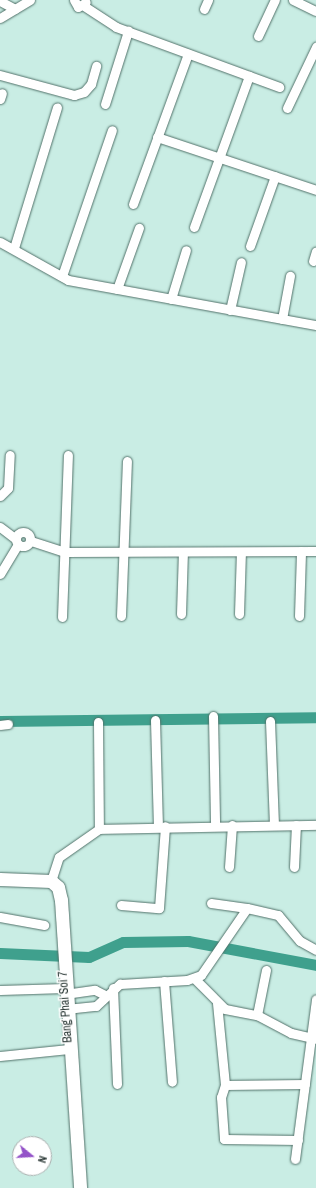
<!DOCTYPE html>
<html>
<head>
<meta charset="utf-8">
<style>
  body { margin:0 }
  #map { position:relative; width:316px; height:1188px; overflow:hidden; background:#c9ede4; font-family:"Archivo Narrow",sans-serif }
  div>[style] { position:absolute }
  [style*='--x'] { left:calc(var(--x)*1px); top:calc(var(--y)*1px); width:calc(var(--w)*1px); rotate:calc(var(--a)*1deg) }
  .canal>* { height:11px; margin:-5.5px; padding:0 5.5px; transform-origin:5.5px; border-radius:5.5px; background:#3fa08d }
  .roads { filter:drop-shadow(0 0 1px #52726a) drop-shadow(0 0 1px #52726a) }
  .street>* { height:9px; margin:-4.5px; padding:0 4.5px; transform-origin:4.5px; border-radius:4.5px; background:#fff }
  .street>.ring { margin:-4.5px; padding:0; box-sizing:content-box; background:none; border:9px solid #fff; border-radius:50% }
  .secondary>* { height:13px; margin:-6.5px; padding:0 6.5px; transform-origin:6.5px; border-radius:6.5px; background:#fff }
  span { translate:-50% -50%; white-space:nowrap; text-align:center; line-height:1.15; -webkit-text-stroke:3px #fff; paint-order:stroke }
  .street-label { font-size:12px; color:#2b3936 }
  .north { position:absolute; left:12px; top:1136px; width:40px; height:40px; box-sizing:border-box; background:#fff; border:1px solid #aab0af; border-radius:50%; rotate:108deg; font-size:11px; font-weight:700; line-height:16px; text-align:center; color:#2b3936 }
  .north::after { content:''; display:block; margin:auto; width:14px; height:18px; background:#9352c8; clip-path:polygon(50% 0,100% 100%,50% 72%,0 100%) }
</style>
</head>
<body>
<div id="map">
  <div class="canal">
    <i style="--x:0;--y:721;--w:316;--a:-0.7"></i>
    <i style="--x:0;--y:953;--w:89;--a:2.6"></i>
    <i style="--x:89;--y:957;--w:37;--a:-24"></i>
    <i style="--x:123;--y:942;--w:65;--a:-0.9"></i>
    <i style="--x:188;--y:941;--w:130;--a:10.6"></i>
  </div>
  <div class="roads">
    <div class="street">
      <i style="--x:74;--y:0;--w:8;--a:60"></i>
      <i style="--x:78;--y:7;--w:9;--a:-32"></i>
      <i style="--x:293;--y:0;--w:25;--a:26"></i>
      <i style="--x:0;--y:1;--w:17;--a:28"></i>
      <i style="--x:84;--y:6;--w:38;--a:33"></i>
      <i style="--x:116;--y:27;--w:174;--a:20.2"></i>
      <i style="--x:204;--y:9;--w:10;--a:-66"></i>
      <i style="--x:0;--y:18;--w:35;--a:-31"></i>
      <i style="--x:258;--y:36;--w:40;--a:-65"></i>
      <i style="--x:0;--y:75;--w:77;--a:15.1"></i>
      <i style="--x:74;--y:95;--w:10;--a:-17"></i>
      <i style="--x:84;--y:92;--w:11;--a:-49"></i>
      <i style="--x:91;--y:84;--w:19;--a:-74"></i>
      <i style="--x:0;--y:99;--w:6;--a:-72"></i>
      <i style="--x:105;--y:104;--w:77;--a:-72.5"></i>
      <i style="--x:287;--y:108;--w:68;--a:-64.6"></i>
      <i style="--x:157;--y:137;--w:168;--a:18.4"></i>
      <i style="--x:133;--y:204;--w:160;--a:-69.9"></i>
      <i style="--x:194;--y:227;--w:161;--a:-70"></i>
      <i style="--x:0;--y:242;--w:78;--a:29.2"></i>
      <i style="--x:68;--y:280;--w:252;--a:10.3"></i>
      <i style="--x:250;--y:246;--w:74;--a:-70.3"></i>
      <i style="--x:14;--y:248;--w:147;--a:-73"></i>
      <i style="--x:313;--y:261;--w:10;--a:-73"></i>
      <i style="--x:62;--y:276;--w:154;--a:-71.1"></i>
      <i style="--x:117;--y:289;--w:65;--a:-70.2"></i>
      <i style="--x:171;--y:299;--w:51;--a:-73"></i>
      <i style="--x:230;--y:310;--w:49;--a:-77.1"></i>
      <i style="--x:282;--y:319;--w:44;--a:-79.5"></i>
      <i style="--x:0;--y:496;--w:11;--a:-45"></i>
      <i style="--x:8;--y:488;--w:33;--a:-87"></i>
      <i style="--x:0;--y:527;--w:20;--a:37"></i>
      <i class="ring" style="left:16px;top:532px;width:5px;height:5px"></i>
      <i style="--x:31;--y:541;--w:36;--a:18"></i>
      <i style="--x:65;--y:552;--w:251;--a:-0.2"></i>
      <i style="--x:0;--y:574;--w:35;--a:-59"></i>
      <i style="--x:181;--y:614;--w:62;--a:-88.2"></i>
      <i style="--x:239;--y:614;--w:62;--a:-88.2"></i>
      <i style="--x:121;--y:616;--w:155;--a:-87.8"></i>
      <i style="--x:299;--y:616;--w:65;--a:-88.2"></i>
      <i style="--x:62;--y:617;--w:162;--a:-87.9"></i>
      <i style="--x:213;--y:716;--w:109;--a:88.9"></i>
      <i style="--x:155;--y:720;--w:106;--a:88.4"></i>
      <i style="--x:270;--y:721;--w:104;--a:87.8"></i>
      <i style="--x:98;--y:722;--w:107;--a:89.5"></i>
      <i style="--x:0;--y:725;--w:8;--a:-7"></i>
      <i style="--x:229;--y:867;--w:42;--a:-85.9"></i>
      <i style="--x:294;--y:867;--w:42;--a:-87.3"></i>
      <i style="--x:51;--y:881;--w:25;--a:-72"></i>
      <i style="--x:59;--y:857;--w:49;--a:-35"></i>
      <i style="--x:99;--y:829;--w:217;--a:-1.1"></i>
      <i style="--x:211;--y:903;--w:36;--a:8"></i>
      <i style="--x:121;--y:905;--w:38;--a:5"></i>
      <i style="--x:159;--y:908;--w:82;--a:-85.8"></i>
      <i style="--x:0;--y:917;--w:45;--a:10.3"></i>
      <i style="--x:194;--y:978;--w:44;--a:45"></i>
      <i style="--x:225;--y:1009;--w:33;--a:11"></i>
      <i style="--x:257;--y:1015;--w:38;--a:28"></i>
      <i style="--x:291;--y:1033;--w:26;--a:13"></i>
      <i style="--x:164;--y:981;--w:101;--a:85.5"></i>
      <i style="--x:113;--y:988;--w:96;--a:87.6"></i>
      <i style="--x:0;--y:990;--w:65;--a:-1.8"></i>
      <i style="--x:65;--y:994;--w:30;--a:-8"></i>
      <i style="--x:95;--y:990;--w:11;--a:27"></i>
      <i style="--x:217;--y:1003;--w:82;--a:84.4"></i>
      <i style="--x:225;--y:1085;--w:80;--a:-0.7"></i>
      <i style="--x:66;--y:1009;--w:30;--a:-6"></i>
      <i style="--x:96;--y:1006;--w:33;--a:-43"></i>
      <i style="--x:120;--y:984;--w:67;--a:-3.4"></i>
      <i style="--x:187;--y:980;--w:15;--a:-20"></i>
      <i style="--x:201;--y:975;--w:81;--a:-55.5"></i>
      <i style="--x:247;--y:908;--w:32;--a:13"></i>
      <i style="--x:278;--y:915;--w:34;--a:50"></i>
      <i style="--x:300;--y:941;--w:18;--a:29"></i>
      <i style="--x:257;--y:1015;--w:46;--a:-78.7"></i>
      <i style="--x:0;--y:1056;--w:69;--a:-5.8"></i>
      <i style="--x:225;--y:1085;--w:13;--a:108"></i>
      <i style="--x:221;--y:1097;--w:42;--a:85.9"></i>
      <i style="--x:224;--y:1139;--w:74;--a:0.8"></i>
      <i style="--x:295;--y:1159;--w:161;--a:-82.5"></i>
    </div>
    <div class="secondary">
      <i style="--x:0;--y:879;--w:51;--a:2.2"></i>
      <i style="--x:51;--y:881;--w:9;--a:41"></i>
      <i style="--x:58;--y:887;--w:13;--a:77"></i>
      <i style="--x:61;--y:900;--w:289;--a:86.2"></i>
    </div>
  </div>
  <div class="street-label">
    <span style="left:66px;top:1007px;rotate:-94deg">Bang Phai Soi 7</span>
  </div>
  <div class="north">N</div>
</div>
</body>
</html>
